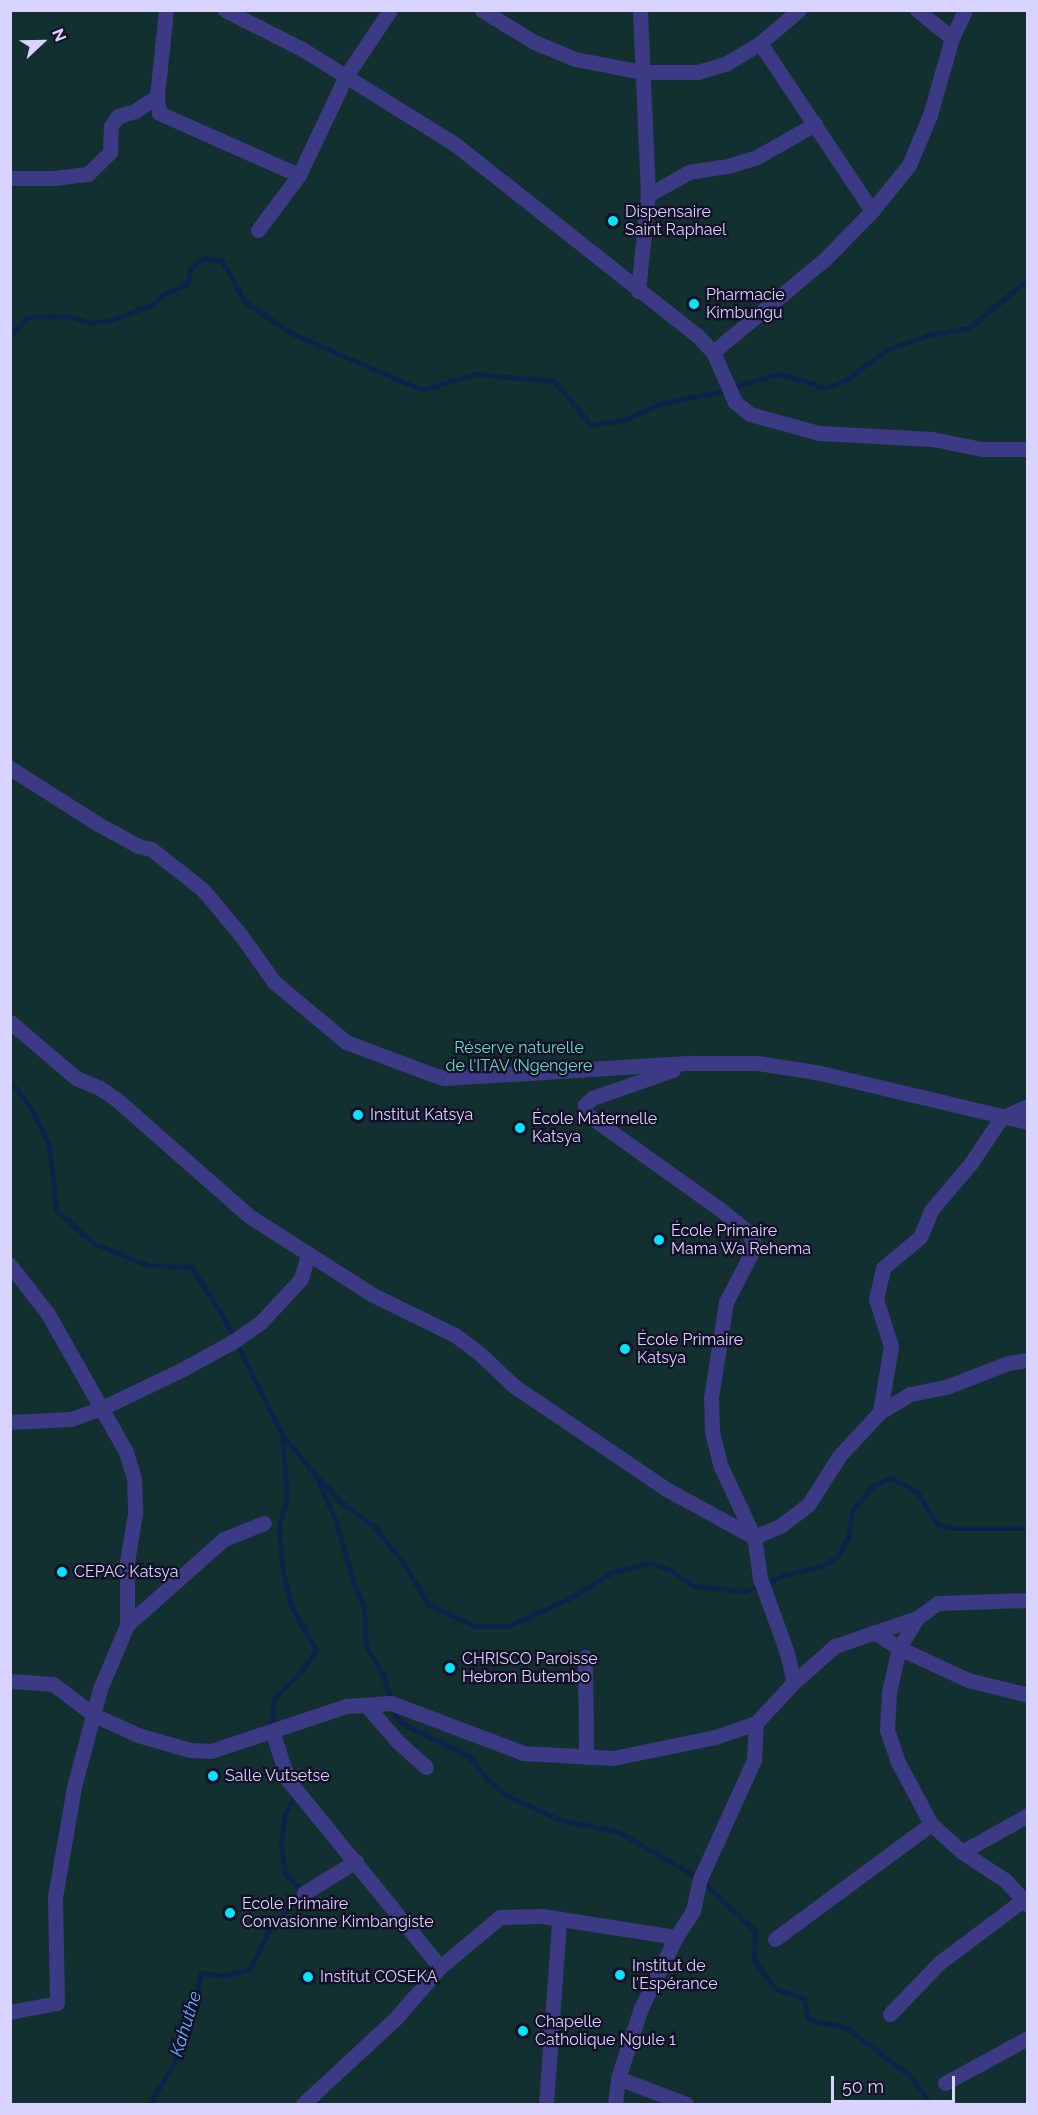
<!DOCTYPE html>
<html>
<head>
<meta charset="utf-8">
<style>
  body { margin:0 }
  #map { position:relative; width:1038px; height:2115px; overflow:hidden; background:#130f26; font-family:Raleway,sans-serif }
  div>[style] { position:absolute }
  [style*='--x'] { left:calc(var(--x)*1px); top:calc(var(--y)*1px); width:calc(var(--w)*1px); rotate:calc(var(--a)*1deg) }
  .green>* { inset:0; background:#12302f; transform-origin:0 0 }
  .stream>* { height:5px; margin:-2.5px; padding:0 2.5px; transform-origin:2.5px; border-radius:2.5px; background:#0c2248 }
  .minor>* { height:15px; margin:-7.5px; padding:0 7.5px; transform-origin:7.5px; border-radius:7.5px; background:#3d3a85 }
  .dots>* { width:16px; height:16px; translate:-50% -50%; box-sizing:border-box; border:3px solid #130f26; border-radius:50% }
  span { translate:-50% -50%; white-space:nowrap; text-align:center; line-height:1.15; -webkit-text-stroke:4.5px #130f26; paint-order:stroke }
  .poi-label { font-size:16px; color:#d9d4ff }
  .left { translate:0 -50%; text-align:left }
  .park-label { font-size:16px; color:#5fe0c0 }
  .water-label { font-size:18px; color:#62b6ff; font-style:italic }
  .frame { position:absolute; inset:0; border:12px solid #d9d4ff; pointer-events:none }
  .north { position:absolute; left:12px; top:12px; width:60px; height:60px; -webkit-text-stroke:4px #130f26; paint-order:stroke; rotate:68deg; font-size:16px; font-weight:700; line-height:24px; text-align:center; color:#d9d4ff }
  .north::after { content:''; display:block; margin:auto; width:21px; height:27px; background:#d9d4ff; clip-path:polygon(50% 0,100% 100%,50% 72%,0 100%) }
  .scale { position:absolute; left:831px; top:2076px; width:124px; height:27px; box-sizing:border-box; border:3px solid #d9d4ff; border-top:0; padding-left:8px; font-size:18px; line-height:21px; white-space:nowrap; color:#d9d4ff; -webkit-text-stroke:4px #130f26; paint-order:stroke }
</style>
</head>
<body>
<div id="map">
  <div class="green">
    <i style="left:11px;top:11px;width:1016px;height:2093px"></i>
  </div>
  <div class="stream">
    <i style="--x:10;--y:336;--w:26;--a:-47"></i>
    <i style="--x:28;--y:317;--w:42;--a:-1.4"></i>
    <i style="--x:70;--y:316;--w:21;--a:19"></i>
    <i style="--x:90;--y:323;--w:19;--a:-6"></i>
    <i style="--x:109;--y:321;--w:47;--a:-21.1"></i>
    <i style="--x:153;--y:304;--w:15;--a:-42"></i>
    <i style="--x:164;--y:294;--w:25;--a:-23"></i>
    <i style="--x:187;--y:284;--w:16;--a:-76"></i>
    <i style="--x:191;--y:268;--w:16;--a:-38"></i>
    <i style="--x:204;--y:258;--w:18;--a:9"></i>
    <i style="--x:222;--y:261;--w:47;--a:60.7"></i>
    <i style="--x:245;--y:302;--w:55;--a:34"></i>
    <i style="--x:291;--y:333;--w:143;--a:23.5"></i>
    <i style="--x:422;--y:390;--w:55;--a:-16.8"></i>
    <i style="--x:475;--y:374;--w:79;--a:5.1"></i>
    <i style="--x:554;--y:381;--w:57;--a:49.9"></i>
    <i style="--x:591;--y:425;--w:33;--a:-9"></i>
    <i style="--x:624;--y:420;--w:39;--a:-24"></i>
    <i style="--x:660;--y:404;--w:67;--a:-12"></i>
    <i style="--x:726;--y:390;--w:56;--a:-17.8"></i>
    <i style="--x:779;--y:373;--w:49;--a:17.7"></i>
    <i style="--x:826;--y:388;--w:22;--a:-22"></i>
    <i style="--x:846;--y:380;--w:50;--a:-36.9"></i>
    <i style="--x:886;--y:350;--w:45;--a:-19.7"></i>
    <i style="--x:928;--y:335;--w:42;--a:-9.7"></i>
    <i style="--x:969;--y:328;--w:77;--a:-39.7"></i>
    <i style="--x:10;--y:1081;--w:33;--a:52"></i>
    <i style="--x:30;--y:1107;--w:42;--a:62.8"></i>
    <i style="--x:49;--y:1144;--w:66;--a:83.9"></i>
    <i style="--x:56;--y:1210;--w:50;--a:41.7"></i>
    <i style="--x:93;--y:1243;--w:61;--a:22"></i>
    <i style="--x:150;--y:1266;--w:41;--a:1.4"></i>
    <i style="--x:191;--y:1267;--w:55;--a:56.9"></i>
    <i style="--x:221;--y:1313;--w:136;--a:63.2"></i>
    <i style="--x:282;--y:1434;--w:54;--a:51"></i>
    <i style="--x:316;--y:1476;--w:47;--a:66.2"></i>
    <i style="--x:335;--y:1519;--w:65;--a:73.8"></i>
    <i style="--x:353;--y:1581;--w:29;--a:68"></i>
    <i style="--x:364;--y:1608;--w:38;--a:87"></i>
    <i style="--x:366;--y:1646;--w:33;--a:59"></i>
    <i style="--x:383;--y:1674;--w:44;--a:74.1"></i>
    <i style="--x:395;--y:1716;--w:16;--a:40"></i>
    <i style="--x:407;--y:1726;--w:69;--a:25.8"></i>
    <i style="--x:469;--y:1756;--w:29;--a:52"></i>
    <i style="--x:487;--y:1779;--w:26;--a:40"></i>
    <i style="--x:507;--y:1796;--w:59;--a:24"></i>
    <i style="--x:561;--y:1820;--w:59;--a:11.7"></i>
    <i style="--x:619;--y:1832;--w:94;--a:30.1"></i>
    <i style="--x:700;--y:1879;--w:76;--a:43.4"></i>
    <i style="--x:755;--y:1931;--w:29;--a:92"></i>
    <i style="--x:754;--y:1960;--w:34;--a:54"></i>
    <i style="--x:774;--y:1988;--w:32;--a:20"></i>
    <i style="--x:804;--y:1999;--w:20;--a:79"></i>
    <i style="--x:808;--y:2019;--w:40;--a:13"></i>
    <i style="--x:847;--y:2028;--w:79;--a:37.3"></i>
    <i style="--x:910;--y:2076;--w:35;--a:53"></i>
    <i style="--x:320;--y:1479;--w:31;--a:48"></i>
    <i style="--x:341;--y:1502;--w:42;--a:36.3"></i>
    <i style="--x:375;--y:1527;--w:47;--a:51.9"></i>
    <i style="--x:404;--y:1564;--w:47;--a:59"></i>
    <i style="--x:428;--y:1604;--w:51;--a:25.6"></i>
    <i style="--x:474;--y:1626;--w:34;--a:0"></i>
    <i style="--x:508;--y:1626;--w:66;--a:-24.2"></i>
    <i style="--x:568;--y:1599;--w:54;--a:-31.3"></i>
    <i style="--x:614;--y:1571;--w:38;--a:-12"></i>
    <i style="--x:651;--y:1563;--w:20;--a:20"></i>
    <i style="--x:670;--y:1570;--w:29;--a:34"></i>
    <i style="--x:694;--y:1586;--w:51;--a:5.6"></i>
    <i style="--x:745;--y:1591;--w:43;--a:-21.8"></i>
    <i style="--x:785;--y:1575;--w:40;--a:-14.4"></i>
    <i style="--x:824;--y:1565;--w:18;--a:-34"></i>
    <i style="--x:839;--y:1555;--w:22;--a:-63"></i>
    <i style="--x:849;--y:1535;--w:24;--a:-83"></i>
    <i style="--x:852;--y:1511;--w:32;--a:-51"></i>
    <i style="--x:872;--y:1486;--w:21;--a:-23"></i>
    <i style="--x:891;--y:1478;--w:30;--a:28"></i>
    <i style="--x:917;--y:1492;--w:38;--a:58"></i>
    <i style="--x:937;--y:1524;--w:14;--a:17"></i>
    <i style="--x:950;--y:1528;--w:78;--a:0"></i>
    <i style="--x:271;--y:1728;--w:30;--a:-84"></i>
    <i style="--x:274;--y:1698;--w:36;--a:-44"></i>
    <i style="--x:300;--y:1673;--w:28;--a:-55"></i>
    <i style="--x:316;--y:1650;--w:48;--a:-119.7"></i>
    <i style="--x:292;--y:1608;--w:36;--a:-104"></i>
    <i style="--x:283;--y:1573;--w:46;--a:-95"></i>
    <i style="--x:279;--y:1527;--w:31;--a:-75"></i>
    <i style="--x:287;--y:1497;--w:62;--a:-94.6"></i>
    <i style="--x:149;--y:2104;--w:49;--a:-58.2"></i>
    <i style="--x:175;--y:2062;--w:40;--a:-69"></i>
    <i style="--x:189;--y:2025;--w:53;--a:-77"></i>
    <i style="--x:201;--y:1973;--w:24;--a:7"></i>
    <i style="--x:225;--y:1976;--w:26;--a:-16"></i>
    <i style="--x:250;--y:1969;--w:48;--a:-64"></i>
    <i style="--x:271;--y:1926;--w:47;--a:-45"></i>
    <i style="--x:304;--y:1893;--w:28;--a:-134"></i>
    <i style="--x:285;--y:1873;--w:28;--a:-98"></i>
    <i style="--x:281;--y:1845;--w:31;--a:-83"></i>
    <i style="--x:285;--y:1814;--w:24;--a:-62"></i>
  </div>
  <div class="minor">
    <i style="--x:225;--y:10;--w:86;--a:26.9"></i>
    <i style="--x:302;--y:49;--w:181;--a:31.9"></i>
    <i style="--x:456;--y:145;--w:307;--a:38.3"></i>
    <i style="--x:697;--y:335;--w:23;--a:47"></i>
    <i style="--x:713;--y:352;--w:55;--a:66.3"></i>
    <i style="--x:735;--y:402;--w:19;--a:39"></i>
    <i style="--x:750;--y:414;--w:72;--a:15.4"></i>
    <i style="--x:819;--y:433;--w:113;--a:3"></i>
    <i style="--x:932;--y:439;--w:51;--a:11.3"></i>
    <i style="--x:982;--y:449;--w:46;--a:0"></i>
    <i style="--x:482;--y:10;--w:61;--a:31.6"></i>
    <i style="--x:534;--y:42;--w:44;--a:22.5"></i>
    <i style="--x:575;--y:59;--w:68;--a:11"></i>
    <i style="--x:642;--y:72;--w:56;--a:0"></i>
    <i style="--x:698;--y:72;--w:30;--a:-17"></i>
    <i style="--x:727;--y:63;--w:39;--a:-31"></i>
    <i style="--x:760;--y:43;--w:51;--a:-40.2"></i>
    <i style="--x:917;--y:10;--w:45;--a:38.7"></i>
    <i style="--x:760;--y:43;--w:202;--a:56.3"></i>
    <i style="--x:157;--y:96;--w:17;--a:83"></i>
    <i style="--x:159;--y:113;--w:153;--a:23.9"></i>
    <i style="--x:10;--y:178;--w:44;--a:0"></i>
    <i style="--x:54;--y:178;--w:34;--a:-7"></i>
    <i style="--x:88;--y:174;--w:31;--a:-45"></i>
    <i style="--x:110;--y:152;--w:26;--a:-88"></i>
    <i style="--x:111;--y:126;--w:12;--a:-55"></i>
    <i style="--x:118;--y:116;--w:18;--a:-16"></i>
    <i style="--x:135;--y:111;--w:27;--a:-34"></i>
    <i style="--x:157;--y:96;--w:86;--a:-84"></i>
    <i style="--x:648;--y:195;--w:47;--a:-29.3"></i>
    <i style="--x:689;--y:172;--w:39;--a:-9"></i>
    <i style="--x:728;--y:166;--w:28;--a:-17"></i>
    <i style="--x:755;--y:158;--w:69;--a:-29.5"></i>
    <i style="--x:258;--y:230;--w:69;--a:-53.3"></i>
    <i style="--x:299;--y:175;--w:110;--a:-64.6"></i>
    <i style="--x:346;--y:76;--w:79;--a:-56.3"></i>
    <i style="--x:638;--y:291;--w:97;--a:-84.1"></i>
    <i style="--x:648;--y:195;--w:185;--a:-92.5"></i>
    <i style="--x:713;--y:352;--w:144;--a:-39.7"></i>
    <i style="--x:824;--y:260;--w:69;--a:-45.6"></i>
    <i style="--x:872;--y:211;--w:59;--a:-51.2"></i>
    <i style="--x:909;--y:165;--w:54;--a:-67.2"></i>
    <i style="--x:930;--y:115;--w:80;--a:-74.1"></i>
    <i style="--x:952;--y:38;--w:31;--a:-65"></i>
    <i style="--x:10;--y:768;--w:104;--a:32.5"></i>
    <i style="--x:98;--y:824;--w:46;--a:28.8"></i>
    <i style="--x:138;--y:846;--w:13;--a:13"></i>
    <i style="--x:151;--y:849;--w:39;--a:38"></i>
    <i style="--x:182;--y:873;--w:28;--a:39"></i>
    <i style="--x:204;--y:891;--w:56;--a:50.1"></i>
    <i style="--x:240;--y:934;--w:59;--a:54.7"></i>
    <i style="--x:274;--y:982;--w:94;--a:39.8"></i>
    <i style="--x:346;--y:1042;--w:88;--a:20.7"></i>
    <i style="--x:428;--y:1073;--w:17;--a:17"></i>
    <i style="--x:444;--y:1078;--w:248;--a:-3.5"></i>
    <i style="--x:692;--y:1063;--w:65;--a:0"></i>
    <i style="--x:757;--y:1063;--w:60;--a:8.7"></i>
    <i style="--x:816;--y:1072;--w:218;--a:13.3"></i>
    <i style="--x:10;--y:1022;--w:87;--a:40.3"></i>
    <i style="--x:76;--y:1078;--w:26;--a:23"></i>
    <i style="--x:100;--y:1088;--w:19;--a:35"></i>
    <i style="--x:116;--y:1099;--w:177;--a:41.3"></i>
    <i style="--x:249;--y:1216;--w:147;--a:32.5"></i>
    <i style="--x:373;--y:1295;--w:91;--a:26"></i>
    <i style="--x:455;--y:1335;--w:30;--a:37"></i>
    <i style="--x:479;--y:1353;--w:48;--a:43.3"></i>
    <i style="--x:514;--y:1386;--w:184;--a:34.1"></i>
    <i style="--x:666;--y:1489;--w:100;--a:28.6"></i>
    <i style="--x:673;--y:1070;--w:86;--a:160.9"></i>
    <i style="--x:592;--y:1098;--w:10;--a:135"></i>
    <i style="--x:585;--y:1105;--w:8;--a:90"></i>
    <i style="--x:585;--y:1113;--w:167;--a:35.5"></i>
    <i style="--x:721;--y:1210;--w:33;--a:39"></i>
    <i style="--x:747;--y:1231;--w:12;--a:59"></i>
    <i style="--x:753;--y:1241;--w:11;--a:95"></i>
    <i style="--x:752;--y:1252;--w:56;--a:117.5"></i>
    <i style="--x:726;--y:1302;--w:97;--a:98.9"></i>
    <i style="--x:711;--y:1398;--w:34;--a:88"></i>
    <i style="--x:712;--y:1432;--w:36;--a:76"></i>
    <i style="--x:721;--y:1467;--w:77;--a:64.8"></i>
    <i style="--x:10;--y:1265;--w:62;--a:52.2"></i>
    <i style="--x:48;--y:1314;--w:159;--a:60.5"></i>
    <i style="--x:126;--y:1452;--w:27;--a:73"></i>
    <i style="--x:134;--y:1478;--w:36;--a:88"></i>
    <i style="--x:135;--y:1514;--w:49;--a:99.5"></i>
    <i style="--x:127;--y:1562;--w:63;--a:90"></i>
    <i style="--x:127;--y:1625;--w:69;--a:112.9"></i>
    <i style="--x:100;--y:1689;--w:101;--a:104.9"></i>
    <i style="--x:74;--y:1787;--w:112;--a:99.8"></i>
    <i style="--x:55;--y:1897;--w:106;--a:88.9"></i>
    <i style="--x:57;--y:2003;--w:48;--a:169.2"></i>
    <i style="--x:880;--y:1412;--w:67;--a:-80.5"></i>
    <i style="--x:891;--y:1346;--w:49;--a:-107.7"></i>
    <i style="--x:876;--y:1299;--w:32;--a:-77"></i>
    <i style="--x:883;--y:1268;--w:48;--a:-40"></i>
    <i style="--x:920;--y:1237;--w:30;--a:-67"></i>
    <i style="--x:932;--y:1209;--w:60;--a:-49.7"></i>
    <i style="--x:971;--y:1163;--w:54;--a:-56.3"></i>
    <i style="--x:1001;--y:1118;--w:30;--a:-24"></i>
    <i style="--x:10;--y:1422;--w:61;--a:-2.8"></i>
    <i style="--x:71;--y:1419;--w:33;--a:-20"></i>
    <i style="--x:102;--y:1408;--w:90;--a:-25.7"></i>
    <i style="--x:183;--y:1369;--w:58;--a:-28.8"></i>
    <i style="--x:234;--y:1341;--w:32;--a:-35"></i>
    <i style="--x:260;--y:1323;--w:60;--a:-47"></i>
    <i style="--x:301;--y:1279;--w:26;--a:-74"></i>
    <i style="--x:917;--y:1618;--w:35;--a:121"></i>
    <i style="--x:899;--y:1648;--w:45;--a:102.8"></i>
    <i style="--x:889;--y:1692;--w:38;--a:93"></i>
    <i style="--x:887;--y:1730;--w:34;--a:71"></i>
    <i style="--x:898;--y:1762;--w:70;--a:62"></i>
    <i style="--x:931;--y:1824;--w:42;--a:42.1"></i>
    <i style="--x:962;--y:1852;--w:51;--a:33.1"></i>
    <i style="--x:1005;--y:1880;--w:34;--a:47"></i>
    <i style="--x:127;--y:1625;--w:130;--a:-41.6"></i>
    <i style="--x:224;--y:1539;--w:43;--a:-21.8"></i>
    <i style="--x:874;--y:1632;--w:30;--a:33"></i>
    <i style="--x:899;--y:1648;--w:76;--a:24.9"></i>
    <i style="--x:968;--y:1680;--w:62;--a:14"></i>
    <i style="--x:585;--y:1657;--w:100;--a:89.4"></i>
    <i style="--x:10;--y:1681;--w:43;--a:4"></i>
    <i style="--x:53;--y:1684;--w:51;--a:37.1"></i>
    <i style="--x:94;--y:1715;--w:48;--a:24.4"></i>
    <i style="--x:138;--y:1735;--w:54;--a:16.1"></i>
    <i style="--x:190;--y:1750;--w:21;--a:3"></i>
    <i style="--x:211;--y:1751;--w:142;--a:-18.4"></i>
    <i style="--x:346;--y:1706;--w:45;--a:-3.8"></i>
    <i style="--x:391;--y:1703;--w:141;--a:20.7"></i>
    <i style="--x:523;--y:1753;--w:90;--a:3.2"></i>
    <i style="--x:613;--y:1758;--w:104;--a:-11.6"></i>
    <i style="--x:715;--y:1737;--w:43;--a:-18.9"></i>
    <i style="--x:756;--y:1723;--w:56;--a:-47.2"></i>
    <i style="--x:794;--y:1682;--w:55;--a:-41.3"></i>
    <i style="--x:835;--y:1646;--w:87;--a:-18.9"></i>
    <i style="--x:917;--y:1618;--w:26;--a:-36"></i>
    <i style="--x:938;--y:1603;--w:90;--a:-1.9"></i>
    <i style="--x:794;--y:1682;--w:33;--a:-104"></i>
    <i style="--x:786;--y:1650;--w:77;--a:-109.9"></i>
    <i style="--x:760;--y:1578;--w:41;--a:-98.3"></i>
    <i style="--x:754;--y:1537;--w:28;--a:-23"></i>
    <i style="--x:780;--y:1526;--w:35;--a:-37"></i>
    <i style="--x:808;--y:1505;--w:59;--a:-57.4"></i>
    <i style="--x:840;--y:1455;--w:59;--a:-47.1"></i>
    <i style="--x:880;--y:1412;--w:35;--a:-31"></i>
    <i style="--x:910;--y:1394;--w:37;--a:-11"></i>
    <i style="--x:946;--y:1387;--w:66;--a:-21.2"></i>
    <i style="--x:1008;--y:1363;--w:20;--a:-9"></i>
    <i style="--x:367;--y:1706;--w:46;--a:49.4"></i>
    <i style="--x:397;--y:1741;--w:39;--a:42"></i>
    <i style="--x:272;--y:1731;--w:52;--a:71.9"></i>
    <i style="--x:288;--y:1780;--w:241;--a:50.9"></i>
    <i style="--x:962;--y:1852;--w:76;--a:-29.3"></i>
    <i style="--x:304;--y:1893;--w:61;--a:-31.6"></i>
    <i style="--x:775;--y:1939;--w:194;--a:-36.4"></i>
    <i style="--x:890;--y:2014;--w:71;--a:-46.1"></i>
    <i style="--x:939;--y:1963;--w:105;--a:-36.9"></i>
    <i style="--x:618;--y:2078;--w:73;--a:20.9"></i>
    <i style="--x:945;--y:2083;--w:94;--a:-28.5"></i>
    <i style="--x:303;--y:2104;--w:127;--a:-42.8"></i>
    <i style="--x:396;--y:2018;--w:67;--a:-49.2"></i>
    <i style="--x:440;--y:1967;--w:78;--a:-39.8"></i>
    <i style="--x:500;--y:1917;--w:42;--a:-1.4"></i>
    <i style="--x:542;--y:1916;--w:136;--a:8.9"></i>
    <i style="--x:676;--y:1937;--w:31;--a:-57"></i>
    <i style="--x:693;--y:1911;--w:33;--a:-78"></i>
    <i style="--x:700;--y:1879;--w:131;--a:-65.6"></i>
    <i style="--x:754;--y:1760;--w:37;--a:-87"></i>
    <i style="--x:546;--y:2104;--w:183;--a:-85.9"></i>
    <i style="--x:615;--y:2104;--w:26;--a:-83"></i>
    <i style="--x:618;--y:2078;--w:74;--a:-71.8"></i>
    <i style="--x:641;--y:2008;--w:79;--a:-63.8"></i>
  </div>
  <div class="dots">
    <i style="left:613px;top:221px;background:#00e5ff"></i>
    <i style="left:694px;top:304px;background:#00e5ff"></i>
    <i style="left:358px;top:1115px;background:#00e5ff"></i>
    <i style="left:520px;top:1128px;background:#00e5ff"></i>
    <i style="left:659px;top:1240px;background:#00e5ff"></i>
    <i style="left:625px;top:1349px;background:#00e5ff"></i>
    <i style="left:62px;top:1572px;background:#00e5ff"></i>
    <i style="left:450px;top:1668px;background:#00e5ff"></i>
    <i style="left:213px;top:1776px;background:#00e5ff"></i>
    <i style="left:230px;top:1913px;background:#00e5ff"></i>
    <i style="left:620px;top:1975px;background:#00e5ff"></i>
    <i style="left:308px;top:1977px;background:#00e5ff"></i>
    <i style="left:523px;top:2031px;background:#00e5ff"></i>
  </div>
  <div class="poi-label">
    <span class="left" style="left:625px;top:221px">Dispensaire<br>Saint Raphael</span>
    <span class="left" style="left:706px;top:304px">Pharmacie<br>Kimbungu</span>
    <span class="left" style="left:370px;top:1115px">Institut Katsya</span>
    <span class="left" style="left:532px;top:1128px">École Maternelle<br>Katsya</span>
    <span class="left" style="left:671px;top:1240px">École Primaire<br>Mama Wa Rehema</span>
    <span class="left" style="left:637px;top:1349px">École Primaire<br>Katsya</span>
    <span class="left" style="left:74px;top:1572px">CEPAC Katsya</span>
    <span class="left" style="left:462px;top:1668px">CHRISCO Paroisse<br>Hebron Butembo</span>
    <span class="left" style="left:225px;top:1776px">Salle Vutsetse</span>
    <span class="left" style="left:242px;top:1913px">Ecole Primaire<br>Convasionne Kimbangiste</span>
    <span class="left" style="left:632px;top:1975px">Institut de<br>l'Espérance</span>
    <span class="left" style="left:320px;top:1977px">Institut COSEKA</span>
    <span class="left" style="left:535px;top:2031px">Chapelle<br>Catholique Ngule 1</span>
  </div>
  <div class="park-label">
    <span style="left:519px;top:1057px">Réserve naturelle<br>de l'ITAV (Ngengere</span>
  </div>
  <div class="water-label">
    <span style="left:186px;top:2024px;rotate:-73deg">Kahuthe</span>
  </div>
  <div class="frame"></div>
  <div class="north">N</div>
  <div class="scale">50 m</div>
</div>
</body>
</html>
